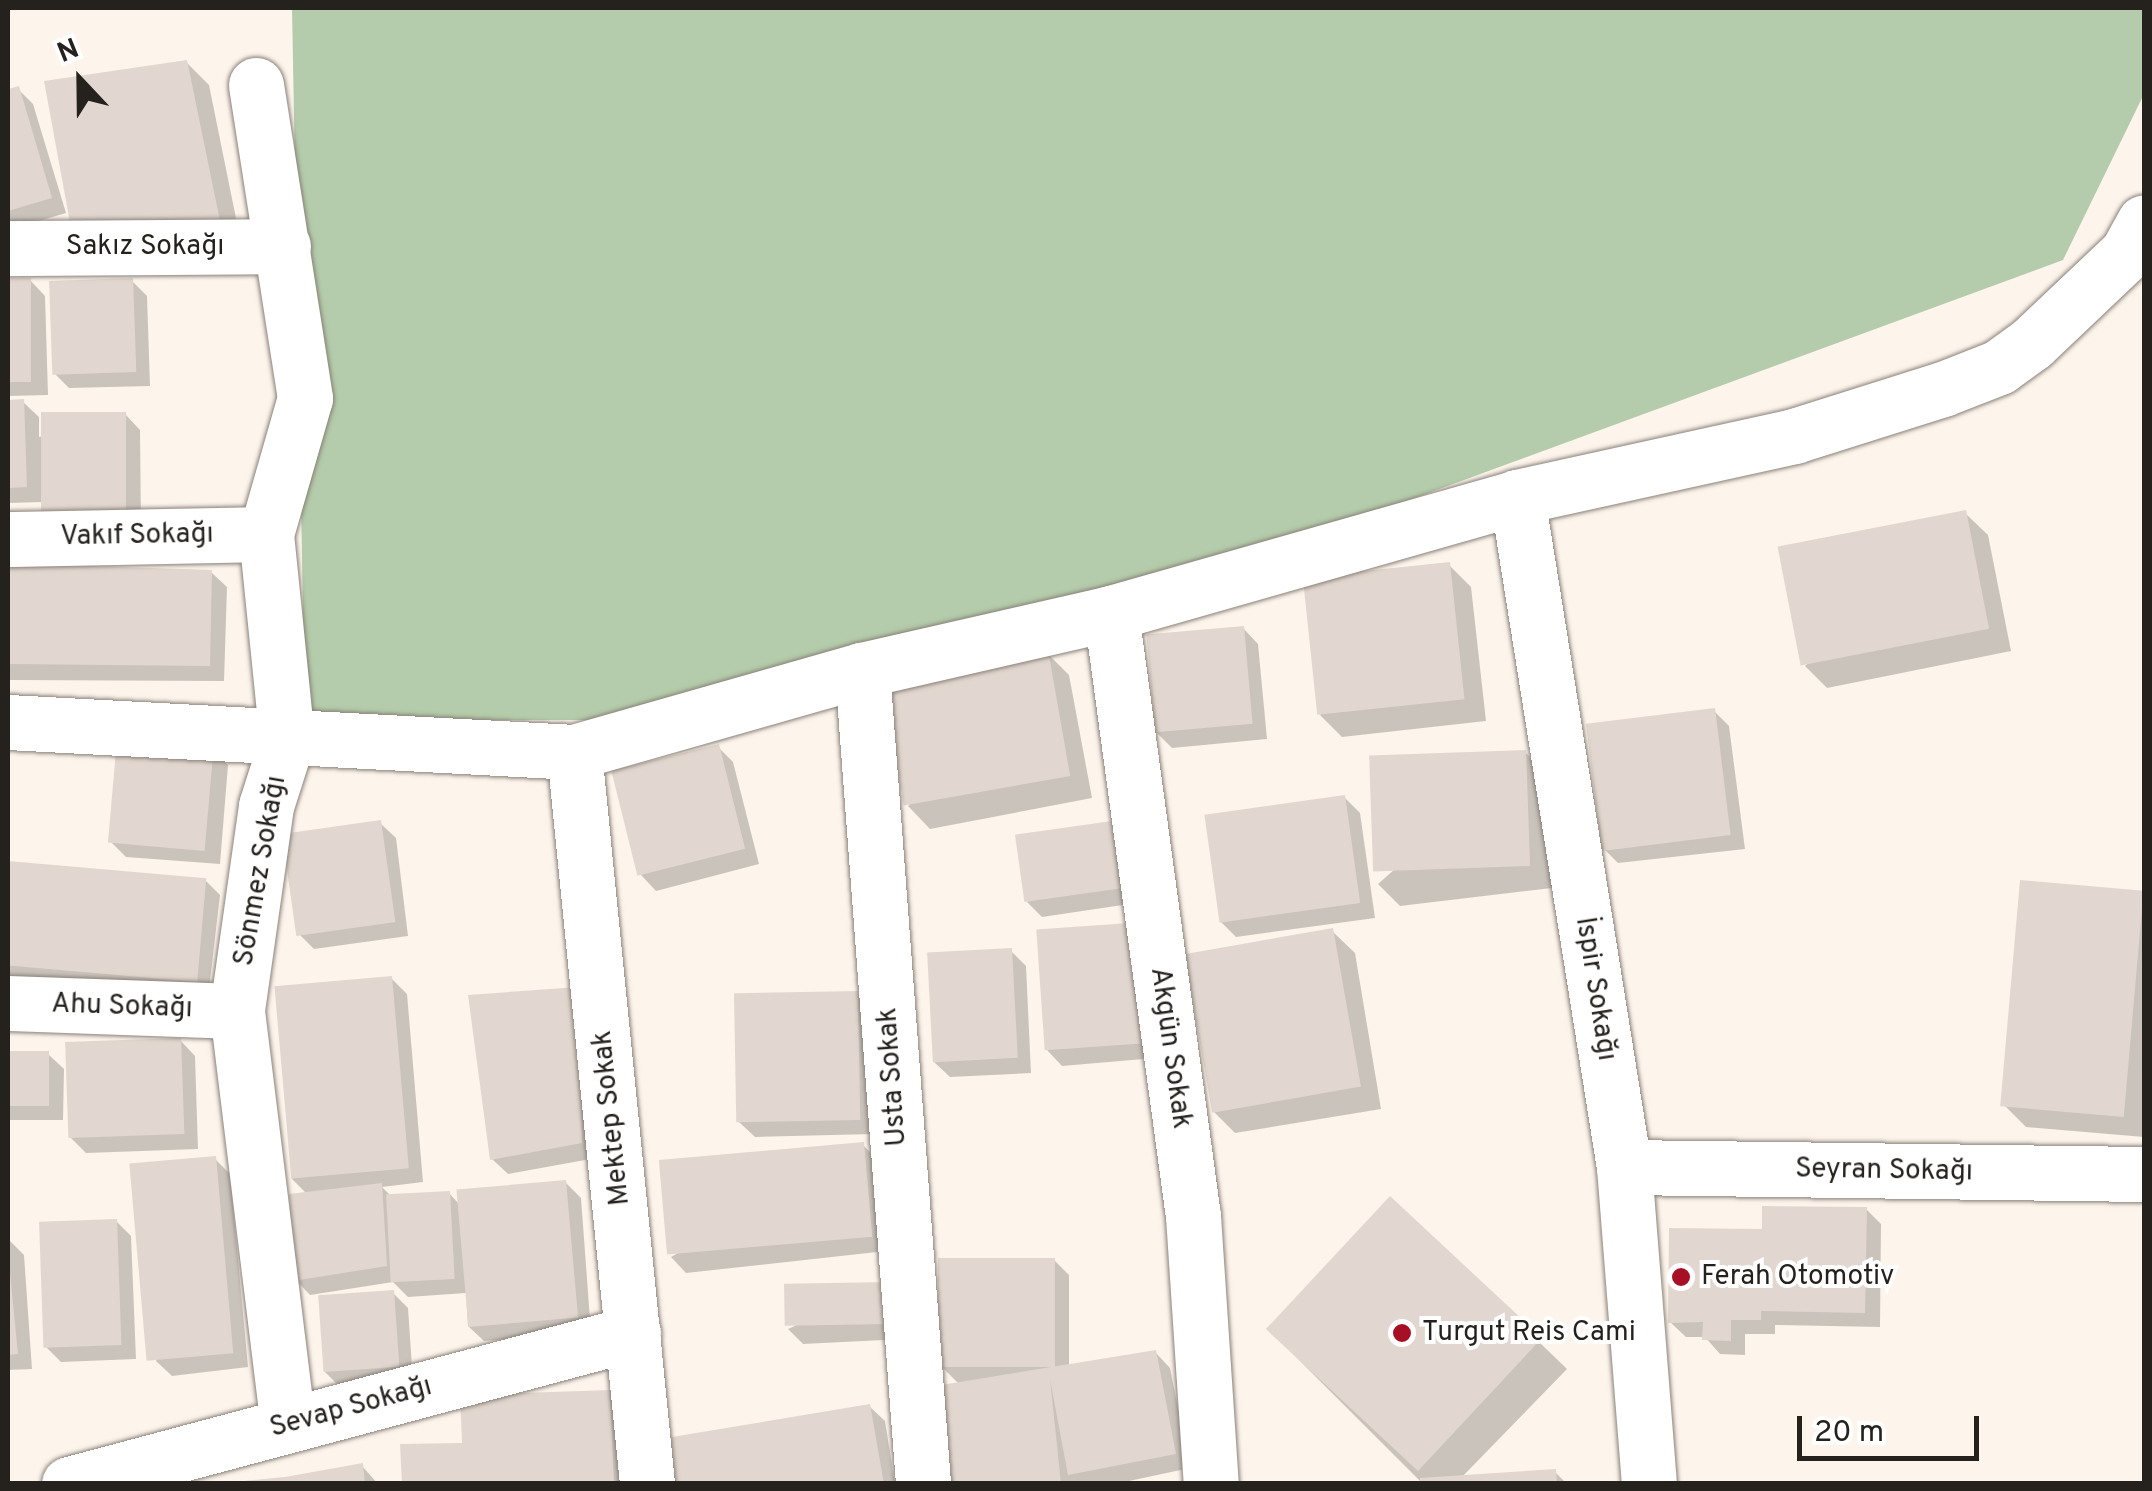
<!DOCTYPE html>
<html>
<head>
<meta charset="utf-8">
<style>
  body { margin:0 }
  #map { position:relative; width:2152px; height:1491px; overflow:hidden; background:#fdf4ec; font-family:Overpass,sans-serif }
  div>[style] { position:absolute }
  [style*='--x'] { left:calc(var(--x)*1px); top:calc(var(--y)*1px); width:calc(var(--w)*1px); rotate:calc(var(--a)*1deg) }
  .forest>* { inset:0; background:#b4ccab }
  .shadow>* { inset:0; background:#0003 }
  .building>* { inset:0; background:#e2d7d0; transform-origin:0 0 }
  .roads { filter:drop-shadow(0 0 2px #898179) drop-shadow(0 0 2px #898179) }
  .minor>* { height:55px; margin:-27.5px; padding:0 27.5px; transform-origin:27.5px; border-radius:27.5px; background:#fff }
  .dots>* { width:28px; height:28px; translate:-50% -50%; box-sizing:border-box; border:5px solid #fff; border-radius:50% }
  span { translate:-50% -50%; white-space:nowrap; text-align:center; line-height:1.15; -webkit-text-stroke:8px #fff; paint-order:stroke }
  .street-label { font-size:28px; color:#25221e }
  .poi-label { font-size:28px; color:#25221e }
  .left { translate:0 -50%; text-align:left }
  .frame { position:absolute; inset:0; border:10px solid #25221e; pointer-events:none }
  .north { position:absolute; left:30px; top:30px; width:100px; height:100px; -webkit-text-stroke:8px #fff; paint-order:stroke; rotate:338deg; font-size:28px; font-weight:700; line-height:40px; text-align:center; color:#25221e }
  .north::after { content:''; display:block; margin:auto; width:35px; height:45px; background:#25221e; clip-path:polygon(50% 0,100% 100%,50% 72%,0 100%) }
  .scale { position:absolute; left:1797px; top:1416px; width:182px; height:45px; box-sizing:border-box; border:5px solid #25221e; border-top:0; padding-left:12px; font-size:30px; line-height:35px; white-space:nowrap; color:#25221e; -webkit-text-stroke:8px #fff; paint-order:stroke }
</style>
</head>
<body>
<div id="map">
  <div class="forest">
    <i style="clip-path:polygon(292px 8px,2144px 8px,2144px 94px,2063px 260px,1385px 509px,632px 720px,305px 720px)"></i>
  </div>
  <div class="shadow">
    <i style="clip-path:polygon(186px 62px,209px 85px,241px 243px,95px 249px)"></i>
    <i style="clip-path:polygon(18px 89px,33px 104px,66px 213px,8px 230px,8px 92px)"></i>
    <i style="clip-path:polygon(30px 280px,45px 296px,48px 395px,8px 396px,8px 281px)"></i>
    <i style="clip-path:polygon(132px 281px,147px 296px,150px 386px,69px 388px,54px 373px)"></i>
    <i style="clip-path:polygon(8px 402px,23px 402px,39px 417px,39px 437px,125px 414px,140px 430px,141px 526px,44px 502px,8px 503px)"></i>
    <i style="clip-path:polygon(1965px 513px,1988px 535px,2011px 651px,1827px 688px,1805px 666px)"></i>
    <i style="clip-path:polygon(1449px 565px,1471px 587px,1486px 721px,1342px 737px,1320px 715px)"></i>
    <i style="clip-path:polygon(8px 569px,211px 572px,227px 587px,224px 681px,8px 680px)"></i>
    <i style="clip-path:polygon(1243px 628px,1258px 644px,1267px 739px,1172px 748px,1156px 732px)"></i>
    <i style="clip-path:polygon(1047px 653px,1069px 675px,1092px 798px,930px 829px,908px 806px)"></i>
    <i style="clip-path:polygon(1714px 711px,1729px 726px,1745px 849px,1618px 863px,1603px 848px)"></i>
    <i style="clip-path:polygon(718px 747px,733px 762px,759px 864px,656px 891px,641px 875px)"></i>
    <i style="clip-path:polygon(213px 750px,228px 765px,220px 864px,126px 857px,111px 842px)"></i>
    <i style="clip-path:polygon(1526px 753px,1548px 775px,1552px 888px,1400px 906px,1378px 884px)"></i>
    <i style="clip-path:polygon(1344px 797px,1360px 813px,1375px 918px,1236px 937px,1221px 922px)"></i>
    <i style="clip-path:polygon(380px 823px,396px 838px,408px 936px,314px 949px,299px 934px)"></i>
    <i style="clip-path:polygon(1126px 839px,1136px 903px,1042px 917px,1027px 902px)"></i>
    <i style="clip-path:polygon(8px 863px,204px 879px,220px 895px,208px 998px,8px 978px)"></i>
    <i style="clip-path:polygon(2022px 882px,2144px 893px,2144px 1137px,2026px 1127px,2004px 1105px)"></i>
    <i style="clip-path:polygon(1332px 931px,1355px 953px,1381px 1109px,1235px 1133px,1213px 1111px)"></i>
    <i style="clip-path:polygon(1158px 940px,1167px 1057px,1062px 1066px,1047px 1050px)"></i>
    <i style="clip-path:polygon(1011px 951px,1026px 966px,1031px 1073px,950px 1077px,934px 1062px)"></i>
    <i style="clip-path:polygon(392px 979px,407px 994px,423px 1182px,382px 1187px,392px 1197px,449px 1193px,459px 1204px,565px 1182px,581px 1198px,591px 1333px,484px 1341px,468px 1326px,466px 1293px,408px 1297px,393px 1282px,310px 1295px,295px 1279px,307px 1194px,292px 1179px)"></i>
    <i style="clip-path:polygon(577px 990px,596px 1158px,508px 1174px,492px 1159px)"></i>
    <i style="clip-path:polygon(857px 993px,872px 1009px,874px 1134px,755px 1137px,739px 1122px)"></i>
    <i style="clip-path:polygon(180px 1040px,195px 1056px,198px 1149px,86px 1153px,71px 1138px)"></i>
    <i style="clip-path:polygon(8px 1054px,48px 1054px,64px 1069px,63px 1120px,8px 1120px)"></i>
    <i style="clip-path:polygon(863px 1145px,878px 1160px,886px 1251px,686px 1273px,671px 1257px)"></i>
    <i style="clip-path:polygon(215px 1159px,230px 1174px,248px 1367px,172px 1376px,156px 1361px)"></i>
    <i style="clip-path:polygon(1391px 1199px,1567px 1369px,1461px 1478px,1555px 1472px,1567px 1484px,1423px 1484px,1294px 1355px)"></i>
    <i style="clip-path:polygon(1866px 1209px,1881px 1224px,1880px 1327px,1775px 1325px,1775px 1334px,1745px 1334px,1745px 1355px,1720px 1354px,1705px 1337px,1686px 1337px,1670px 1322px,1764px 1232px)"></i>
    <i style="clip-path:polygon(116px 1221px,131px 1236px,136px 1359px,61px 1362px,46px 1347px)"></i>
    <i style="clip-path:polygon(8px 1239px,24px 1255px,32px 1369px,8px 1370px)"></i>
    <i style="clip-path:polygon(1054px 1260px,1069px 1275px,1069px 1370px,1155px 1352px,1170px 1368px,1190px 1468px,1115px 1484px,947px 1484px,960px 1385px,941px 1366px)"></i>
    <i style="clip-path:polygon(888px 1284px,904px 1339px,803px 1344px,788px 1329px)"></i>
    <i style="clip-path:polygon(393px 1293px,408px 1308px,413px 1382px,340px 1387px,325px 1372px)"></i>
    <i style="clip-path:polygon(609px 1392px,632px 1414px,634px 1484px,405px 1484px,461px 1446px)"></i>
    <i style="clip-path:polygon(869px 1406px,885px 1421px,895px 1484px,677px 1484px)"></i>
    <i style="clip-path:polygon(362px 1466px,378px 1484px,200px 1484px,285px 1480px)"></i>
  </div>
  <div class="building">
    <i style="clip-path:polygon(187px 60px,220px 221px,71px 228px,44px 81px)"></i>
    <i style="clip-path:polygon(19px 86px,52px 198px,8px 211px,8px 89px)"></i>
    <i style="left:8px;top:278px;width:23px;height:104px"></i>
    <i style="left:133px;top:278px;width:94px;height:84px;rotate:88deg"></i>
    <i style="clip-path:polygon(24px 399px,27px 487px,8px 488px,8px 400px)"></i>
    <i style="left:41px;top:412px;width:85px;height:100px"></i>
    <i style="left:1966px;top:510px;width:121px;height:192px;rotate:79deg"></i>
    <i style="left:1450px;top:562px;width:138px;height:148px;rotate:84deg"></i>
    <i style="clip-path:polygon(60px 565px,212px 570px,210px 666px,8px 664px,8px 566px)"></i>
    <i style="left:1244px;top:626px;width:98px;height:98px;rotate:85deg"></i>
    <i style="left:1048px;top:650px;width:128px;height:169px;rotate:80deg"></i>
    <i style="left:1715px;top:708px;width:128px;height:130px;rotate:83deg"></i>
    <i style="left:117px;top:739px;width:97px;height:104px;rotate:5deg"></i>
    <i style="left:719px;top:744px;width:108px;height:111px;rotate:76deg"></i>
    <i style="left:1526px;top:750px;width:116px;height:157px;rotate:88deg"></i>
    <i style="left:1345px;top:795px;width:109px;height:142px;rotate:82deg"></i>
    <i style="left:381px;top:820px;width:103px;height:100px;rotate:82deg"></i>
    <i style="left:1112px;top:821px;width:68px;height:98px;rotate:82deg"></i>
    <i style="left:8px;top:861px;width:199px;height:104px;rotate:5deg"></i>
    <i style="left:2020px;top:880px;width:124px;height:227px;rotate:5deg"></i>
    <i style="left:1144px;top:922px;width:121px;height:108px;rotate:86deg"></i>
    <i style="left:1333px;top:928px;width:161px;height:151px;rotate:80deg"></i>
    <i style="left:1012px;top:948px;width:110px;height:85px;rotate:87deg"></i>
    <i style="left:392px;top:976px;width:193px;height:118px;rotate:85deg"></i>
    <i style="clip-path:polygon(578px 987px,582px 1143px,490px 1160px,468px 995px)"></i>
    <i style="left:858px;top:991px;width:129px;height:124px;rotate:89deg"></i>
    <i style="left:181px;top:1038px;width:96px;height:116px;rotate:88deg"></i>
    <i style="left:8px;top:1051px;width:41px;height:55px"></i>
    <i style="left:864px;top:1142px;width:95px;height:206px;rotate:85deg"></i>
    <i style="left:216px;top:1156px;width:198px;height:87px;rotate:85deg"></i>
    <i style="left:566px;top:1180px;width:138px;height:110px;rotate:85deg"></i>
    <i style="clip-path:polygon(382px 1183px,387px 1266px,293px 1281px,289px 1194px)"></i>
    <i style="left:450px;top:1191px;width:88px;height:64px;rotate:87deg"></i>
    <i style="left:1390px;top:1196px;width:208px;height:182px;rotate:43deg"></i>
    <i style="clip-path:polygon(1762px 1206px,1867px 1207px,1865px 1313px,1761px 1311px,1761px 1320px,1731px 1320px,1731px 1341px,1702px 1340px,1703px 1322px,1668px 1323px,1669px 1228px,1762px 1229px)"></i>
    <i style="left:117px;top:1219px;width:126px;height:78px;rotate:88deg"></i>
    <i style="clip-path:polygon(8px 1253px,18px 1354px,8px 1355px)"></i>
    <i style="left:938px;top:1258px;width:117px;height:109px"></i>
    <i style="left:889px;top:1282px;width:42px;height:105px;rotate:89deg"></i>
    <i style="left:394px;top:1290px;width:77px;height:76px;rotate:86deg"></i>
    <i style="clip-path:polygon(1156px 1350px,1176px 1454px,1068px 1475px,1050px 1379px,1061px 1484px,945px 1484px,923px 1388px)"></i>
    <i style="clip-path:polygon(610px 1390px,614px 1484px,402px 1484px,400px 1444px,462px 1443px,460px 1395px)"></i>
    <i style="clip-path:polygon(870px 1404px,884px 1484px,674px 1484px,666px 1438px)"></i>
    <i style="clip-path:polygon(363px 1463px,365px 1484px,214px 1484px,285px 1477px)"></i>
    <i style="clip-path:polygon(1556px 1469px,1557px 1484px,1420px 1484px,1420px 1478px)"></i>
  </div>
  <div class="roads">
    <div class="minor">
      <i style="--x:256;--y:85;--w:317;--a:81.1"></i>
      <i style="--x:305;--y:398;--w:141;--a:106"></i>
      <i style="--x:266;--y:534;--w:207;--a:84.2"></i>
      <i style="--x:287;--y:740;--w:69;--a:107.7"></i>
      <i style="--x:266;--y:806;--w:207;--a:98.1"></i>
      <i style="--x:237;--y:1011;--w:416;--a:83"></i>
      <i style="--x:8;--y:248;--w:275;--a:-0.4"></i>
      <i style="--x:1517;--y:497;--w:678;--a:80.93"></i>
      <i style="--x:1624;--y:1167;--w:318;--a:85.5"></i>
      <i style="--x:8;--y:539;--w:258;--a:-1.1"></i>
      <i style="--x:1111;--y:613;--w:609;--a:82.26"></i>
      <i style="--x:1193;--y:1216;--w:269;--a:86.2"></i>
      <i style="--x:862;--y:670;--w:816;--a:85.71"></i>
      <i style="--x:8;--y:722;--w:567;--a:3.03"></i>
      <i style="--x:574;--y:752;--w:299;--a:-15.9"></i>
      <i style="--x:862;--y:670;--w:255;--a:-12.9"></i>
      <i style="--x:1111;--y:613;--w:422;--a:-15.9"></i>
      <i style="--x:1517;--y:497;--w:284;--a:-12.4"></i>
      <i style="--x:1794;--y:436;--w:156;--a:-17.5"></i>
      <i style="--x:1943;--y:389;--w:60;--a:-21.4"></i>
      <i style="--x:1999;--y:367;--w:41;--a:-36"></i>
      <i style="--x:2032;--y:343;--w:131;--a:-43.5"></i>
      <i style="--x:2127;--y:253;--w:35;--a:-61"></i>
      <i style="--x:574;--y:752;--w:736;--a:84.3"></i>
      <i style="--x:8;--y:1003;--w:229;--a:2"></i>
      <i style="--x:1624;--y:1167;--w:520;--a:0.77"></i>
      <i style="--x:69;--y:1484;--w:584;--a:-14.99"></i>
    </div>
  </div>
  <div class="dots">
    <i style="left:1681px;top:1277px;background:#a70f25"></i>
    <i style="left:1402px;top:1333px;background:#a70f25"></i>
  </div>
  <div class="street-label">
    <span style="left:145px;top:247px">Sakız Sokağı</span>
    <span style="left:137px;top:536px;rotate:-1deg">Vakıf Sokağı</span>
    <span style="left:261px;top:871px;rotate:-80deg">Sönmez Sokağı</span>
    <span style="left:1595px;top:989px;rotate:81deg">İspir Sokağı</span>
    <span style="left:122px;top:1007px;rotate:2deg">Ahu Sokağı</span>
    <span style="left:1170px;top:1048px;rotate:82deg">Akgün Sokak</span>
    <span style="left:893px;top:1077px;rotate:-94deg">Usta Sokak</span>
    <span style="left:612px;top:1118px;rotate:-96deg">Mektep Sokak</span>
    <span style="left:1884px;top:1171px;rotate:1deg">Seyran Sokağı</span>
    <span style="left:351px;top:1408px;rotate:-15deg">Sevap Sokağı</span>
  </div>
  <div class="poi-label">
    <span class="left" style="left:1701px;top:1277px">Ferah Otomotiv</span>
    <span class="left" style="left:1422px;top:1333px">Turgut Reis Cami</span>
  </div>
  <div class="frame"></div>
  <div class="north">N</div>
  <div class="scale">20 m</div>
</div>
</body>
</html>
